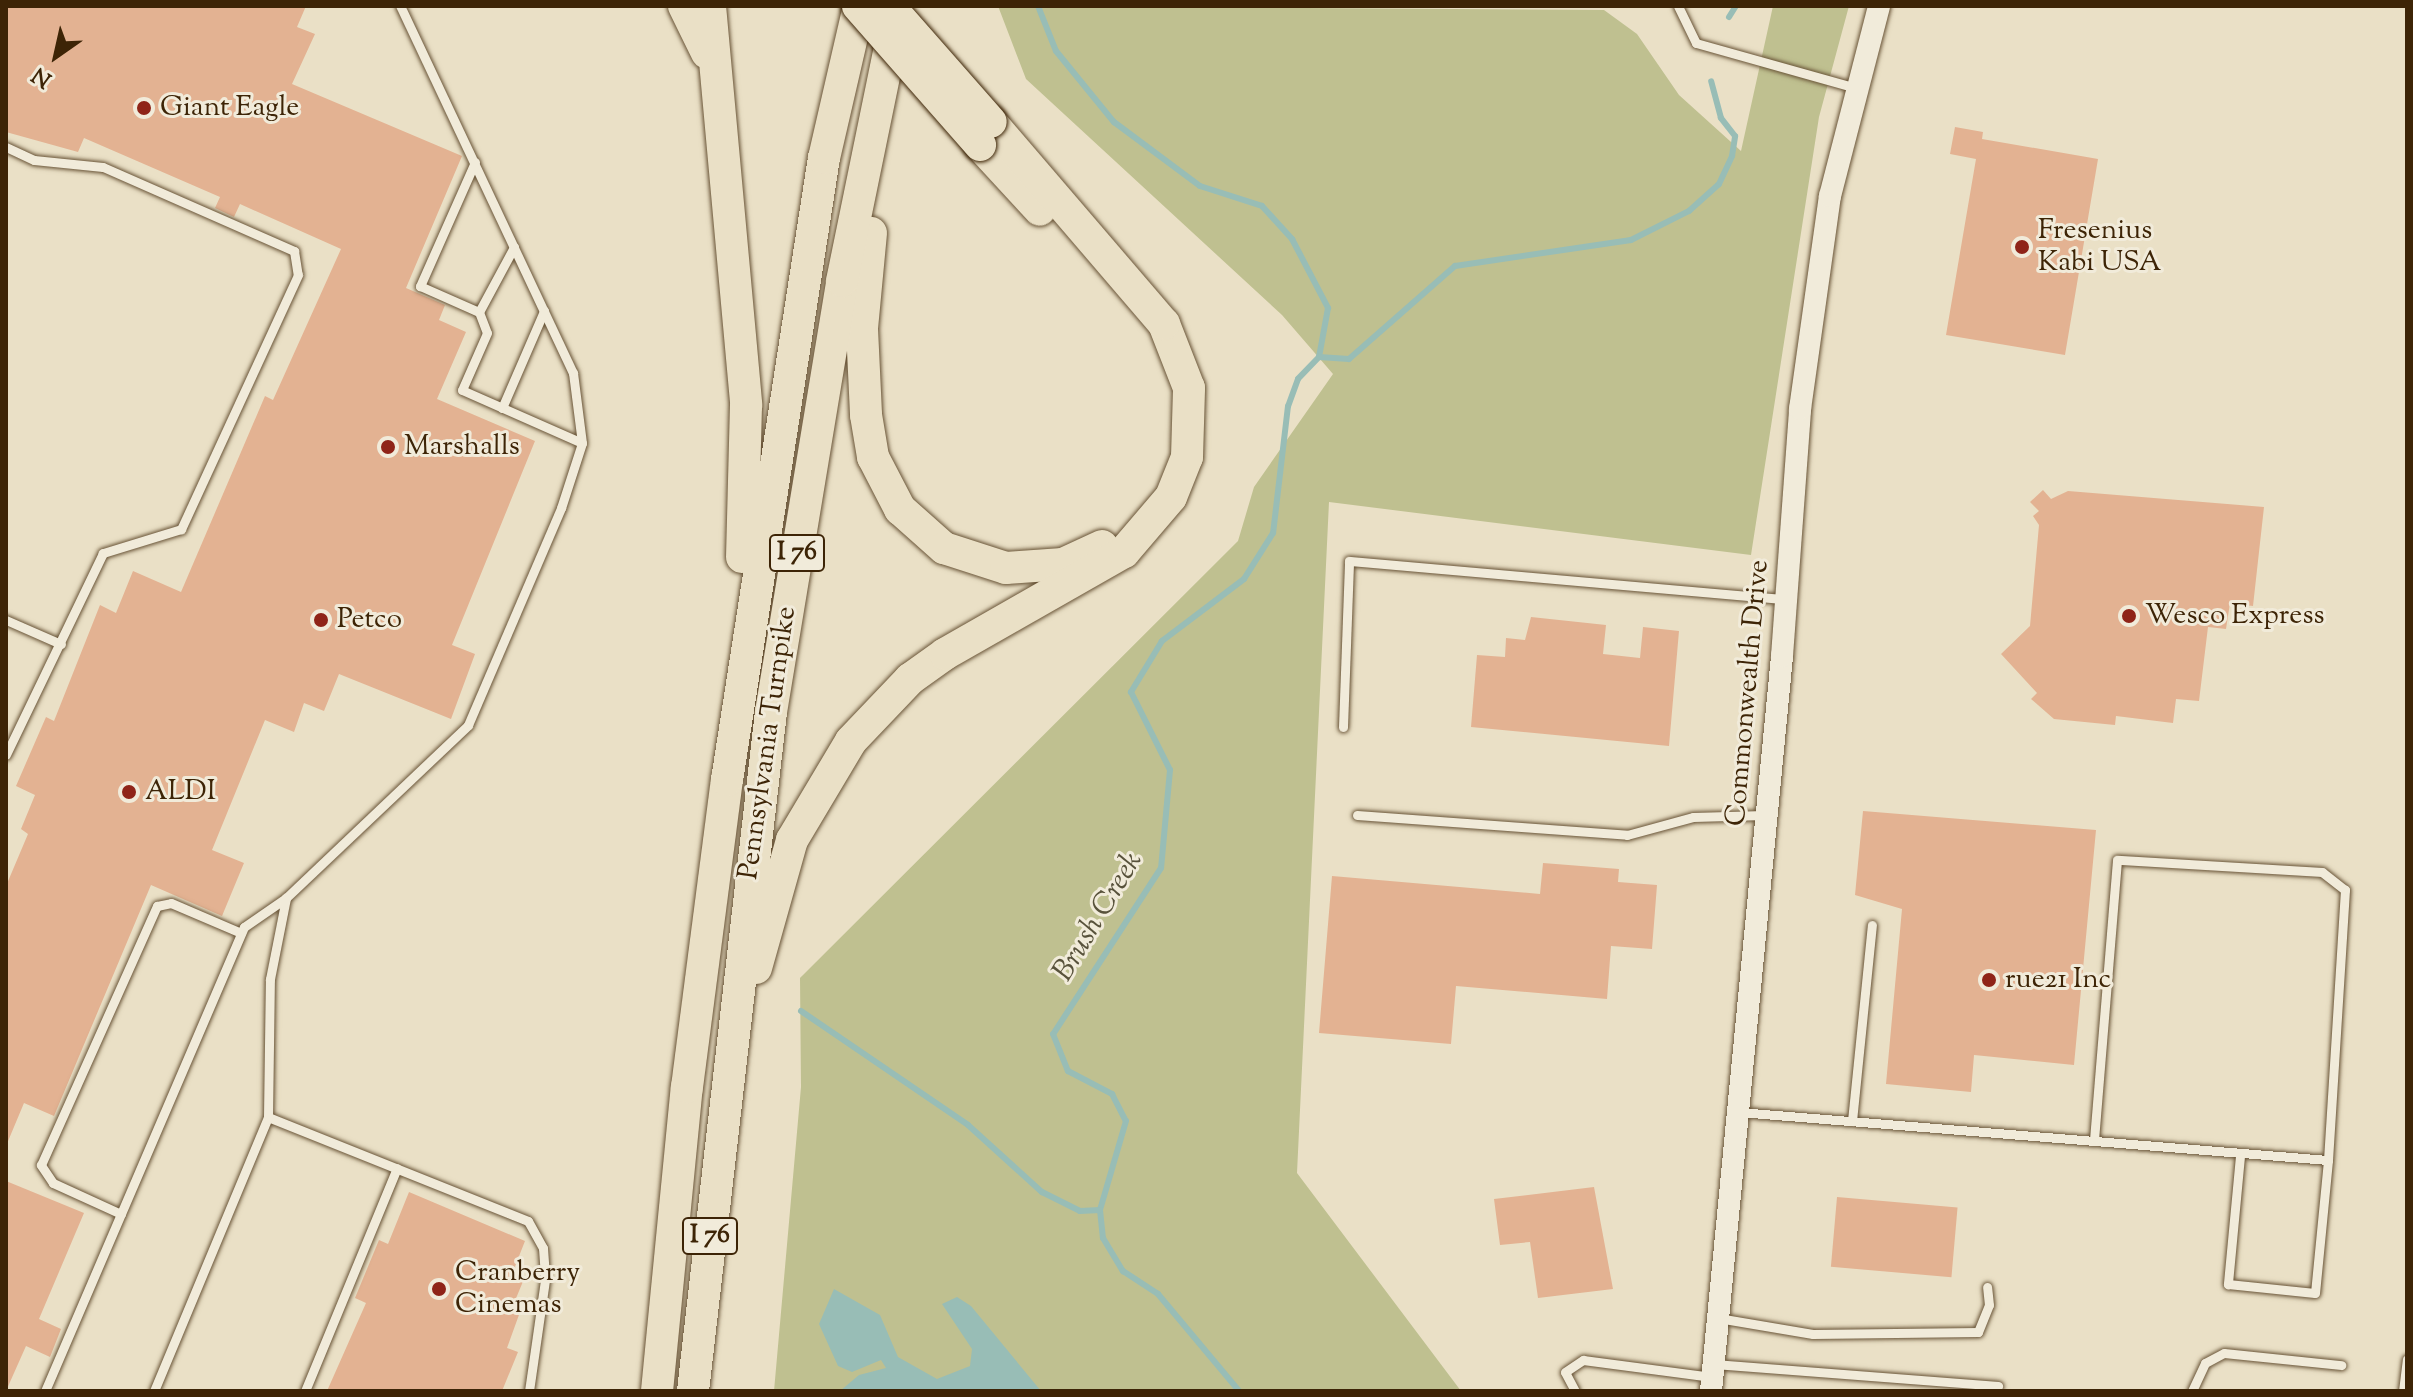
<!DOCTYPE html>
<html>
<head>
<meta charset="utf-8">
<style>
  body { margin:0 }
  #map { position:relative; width:2413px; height:1397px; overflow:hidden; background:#eae0c6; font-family:"Sorts Mill Goudy",serif }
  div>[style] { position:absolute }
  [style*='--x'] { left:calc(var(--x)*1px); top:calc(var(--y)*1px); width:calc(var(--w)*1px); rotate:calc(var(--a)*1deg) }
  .green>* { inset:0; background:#bfc090 }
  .water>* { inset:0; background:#98bdb6 }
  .stream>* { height:6px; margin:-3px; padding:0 3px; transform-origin:3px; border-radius:3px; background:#98bdb6 }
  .building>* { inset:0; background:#e3b292; transform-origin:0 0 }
  .roads { filter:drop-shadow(0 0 2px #685336) drop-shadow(0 0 2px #685336) }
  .service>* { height:9px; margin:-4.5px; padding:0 4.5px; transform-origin:4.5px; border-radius:4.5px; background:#f1ebda }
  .tertiary>* { height:22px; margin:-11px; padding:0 11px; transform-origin:11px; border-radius:11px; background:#f1ebda }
  .motorway>* { height:32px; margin:-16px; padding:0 16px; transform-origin:16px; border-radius:16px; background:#eae0c6 }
  .bridges { filter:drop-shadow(0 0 2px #3d2406) drop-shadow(0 0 2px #3d2406) }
  .motorway-bridge>* { height:32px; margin:-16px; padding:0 16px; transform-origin:16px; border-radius:16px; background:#eae0c6 }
  .dots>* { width:22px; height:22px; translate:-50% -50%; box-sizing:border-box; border:4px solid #f1ebda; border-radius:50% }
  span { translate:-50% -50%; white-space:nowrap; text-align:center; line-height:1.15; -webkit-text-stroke:6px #f1ebda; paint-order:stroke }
  .shield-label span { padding:2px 6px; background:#f1ebda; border:2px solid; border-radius:6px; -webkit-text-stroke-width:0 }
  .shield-label { font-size:26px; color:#3d2406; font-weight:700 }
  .poi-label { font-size:28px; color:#3d2406 }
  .left { translate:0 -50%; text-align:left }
  .street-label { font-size:28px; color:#3d2406 }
  .water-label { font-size:30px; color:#58523b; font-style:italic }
  .frame { position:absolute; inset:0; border:8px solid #3d2406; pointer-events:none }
  .north { position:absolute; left:16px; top:16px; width:80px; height:80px; -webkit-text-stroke:6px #f1ebda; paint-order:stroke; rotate:214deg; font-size:22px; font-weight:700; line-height:32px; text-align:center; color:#3d2406 }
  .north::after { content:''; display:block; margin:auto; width:28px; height:36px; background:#3d2406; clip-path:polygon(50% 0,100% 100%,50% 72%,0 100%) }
</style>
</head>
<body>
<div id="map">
  <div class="green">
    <i style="clip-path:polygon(998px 6px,1604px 10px,1637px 34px,1679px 95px,1741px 151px,1773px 6px,1849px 6px,1819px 117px,1751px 555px,1329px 502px,1297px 1173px,1461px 1391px,774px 1391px,801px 1087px,800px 978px,1238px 541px,1254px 487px,1333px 374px,1282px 315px,1026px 79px)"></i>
  </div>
  <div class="water">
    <i style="clip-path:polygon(834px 1289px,880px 1315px,898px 1357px,937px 1379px,970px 1366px,972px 1349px,942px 1304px,957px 1297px,971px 1306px,1041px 1391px,840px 1391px,859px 1375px,886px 1368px,881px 1360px,852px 1372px,838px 1366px,819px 1324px)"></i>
  </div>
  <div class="stream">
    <i style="--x:1038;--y:6;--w:48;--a:68.2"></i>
    <i style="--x:1056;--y:51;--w:92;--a:50.8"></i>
    <i style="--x:1114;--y:122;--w:107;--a:36.7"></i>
    <i style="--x:1200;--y:186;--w:65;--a:17.9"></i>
    <i style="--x:1262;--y:206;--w:45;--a:47.7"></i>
    <i style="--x:1292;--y:239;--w:78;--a:62.4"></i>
    <i style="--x:1328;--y:308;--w:50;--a:100.4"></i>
    <i style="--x:1319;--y:357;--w:30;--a:134"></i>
    <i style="--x:1298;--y:379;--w:29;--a:110"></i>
    <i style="--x:1288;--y:406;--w:128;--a:96.7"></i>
    <i style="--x:1273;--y:533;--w:54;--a:122.2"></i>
    <i style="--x:1244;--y:579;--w:103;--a:142.9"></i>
    <i style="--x:1162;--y:641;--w:60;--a:121.3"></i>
    <i style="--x:1131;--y:692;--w:87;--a:63.4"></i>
    <i style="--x:1170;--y:770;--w:98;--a:95.2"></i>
    <i style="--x:1161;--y:868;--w:198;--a:123"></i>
    <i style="--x:1053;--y:1034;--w:40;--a:68"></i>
    <i style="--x:1068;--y:1071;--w:50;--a:27.6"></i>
    <i style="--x:1112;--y:1094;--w:30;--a:63"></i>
    <i style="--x:1126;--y:1121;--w:93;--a:106.3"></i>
    <i style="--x:1100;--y:1210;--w:28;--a:84"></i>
    <i style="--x:1103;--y:1238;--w:39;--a:59"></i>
    <i style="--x:1123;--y:1271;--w:42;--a:33.3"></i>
    <i style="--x:1158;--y:1294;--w:126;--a:50.1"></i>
    <i style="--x:1729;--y:17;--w:13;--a:-58"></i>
    <i style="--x:1319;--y:357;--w:30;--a:4"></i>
    <i style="--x:1349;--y:359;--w:141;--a:-41.3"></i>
    <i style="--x:1455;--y:266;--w:178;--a:-8.4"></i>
    <i style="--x:1631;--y:240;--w:65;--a:-26.6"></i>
    <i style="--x:1689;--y:211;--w:40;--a:-42"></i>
    <i style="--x:1719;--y:184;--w:31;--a:-65"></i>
    <i style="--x:1732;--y:156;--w:20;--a:-81"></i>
    <i style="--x:1735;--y:136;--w:23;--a:-128"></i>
    <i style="--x:1721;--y:118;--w:38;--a:-105"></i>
    <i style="--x:801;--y:1011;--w:202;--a:34.3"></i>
    <i style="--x:968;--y:1125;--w:100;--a:42.2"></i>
    <i style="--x:1042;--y:1192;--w:42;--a:26.6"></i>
    <i style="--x:1080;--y:1211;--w:20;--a:-3"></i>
  </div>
  <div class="building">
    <i style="clip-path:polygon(6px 6px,306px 6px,297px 27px,315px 34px,292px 84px,462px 156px,406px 288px,445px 305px,439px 320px,466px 332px,437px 399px,535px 441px,452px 645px,475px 654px,451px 719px,339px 674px,324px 711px,304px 703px,294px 732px,265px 720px,212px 850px,244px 863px,222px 916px,151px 885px,54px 1116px,24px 1103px,6px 1146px,6px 886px,28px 834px,21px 829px,35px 795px,16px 786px,46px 717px,54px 721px,100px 605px,116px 613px,133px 571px,181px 592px,265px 396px,273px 400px,341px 249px,240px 204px,234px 217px,215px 208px,220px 197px,84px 138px,78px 152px,6px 132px)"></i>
    <i style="clip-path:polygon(1955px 127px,1983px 132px,1982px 139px,2098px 159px,2065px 355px,1946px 335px,1976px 159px,1950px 154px)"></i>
    <i style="clip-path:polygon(2043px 490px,2051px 499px,2068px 491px,2264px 507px,2253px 606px,2230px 603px,2226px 629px,2208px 627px,2199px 701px,2176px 699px,2173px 723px,2116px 716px,2115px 725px,2054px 719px,2031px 699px,2037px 693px,2001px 654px,2030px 626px,2039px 525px,2033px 516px,2039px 511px,2030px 502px)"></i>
    <i style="clip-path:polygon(1531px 617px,1606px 625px,1603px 654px,1640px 658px,1643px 627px,1679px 631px,1669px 746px,1471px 727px,1477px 655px,1505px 657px,1506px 638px,1525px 640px)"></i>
    <i style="clip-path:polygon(1863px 811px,2096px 830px,2074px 1065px,1974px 1055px,1971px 1092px,1886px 1084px,1902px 909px,1855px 895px)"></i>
    <i style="clip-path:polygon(1543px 863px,1619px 869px,1618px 882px,1657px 885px,1652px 949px,1611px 946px,1607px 999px,1456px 986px,1451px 1044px,1319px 1033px,1332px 876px,1540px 894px)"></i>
    <i style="clip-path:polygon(6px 1181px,84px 1213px,39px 1319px,61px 1329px,50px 1357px,26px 1346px,6px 1391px)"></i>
    <i style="clip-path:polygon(1594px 1187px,1613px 1289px,1538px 1298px,1530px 1242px,1500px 1245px,1494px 1199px)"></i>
    <i style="clip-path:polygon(409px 1192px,525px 1241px,512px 1274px,524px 1279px,512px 1308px,520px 1312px,507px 1348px,518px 1352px,502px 1391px,327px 1391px,366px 1303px,355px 1298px,379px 1240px,388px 1244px)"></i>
    <i style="left:1837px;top:1197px;width:121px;height:70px;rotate:5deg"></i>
  </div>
  <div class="roads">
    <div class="service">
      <i style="--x:1678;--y:6;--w:41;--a:64.1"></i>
      <i style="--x:1696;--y:43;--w:166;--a:15.7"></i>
      <i style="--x:6;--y:147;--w:31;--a:25"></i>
      <i style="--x:34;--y:160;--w:69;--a:5.8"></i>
      <i style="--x:103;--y:167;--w:209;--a:23.7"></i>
      <i style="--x:294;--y:251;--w:24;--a:81"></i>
      <i style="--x:298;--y:275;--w:280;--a:114.7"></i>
      <i style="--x:181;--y:529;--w:82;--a:162.9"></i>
      <i style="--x:103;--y:553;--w:224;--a:115.7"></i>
      <i style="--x:475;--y:162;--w:136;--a:113.9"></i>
      <i style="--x:420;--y:286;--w:64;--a:23.8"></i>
      <i style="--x:479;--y:312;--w:22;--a:69"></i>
      <i style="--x:487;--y:333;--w:62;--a:113.7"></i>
      <i style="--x:462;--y:390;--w:131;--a:23.8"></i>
      <i style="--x:479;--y:312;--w:74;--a:-61.7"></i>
      <i style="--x:502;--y:408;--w:106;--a:-66.6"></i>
      <i style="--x:6;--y:620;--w:60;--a:23.6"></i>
      <i style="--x:1343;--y:727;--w:166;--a:-87.9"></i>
      <i style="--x:1349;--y:561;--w:439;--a:5"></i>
      <i style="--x:1357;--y:815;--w:271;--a:4.2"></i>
      <i style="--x:1627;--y:835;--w:68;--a:-15.3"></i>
      <i style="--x:1693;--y:817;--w:71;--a:-1.6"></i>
      <i style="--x:1739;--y:1112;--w:591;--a:4.66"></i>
      <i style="--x:2328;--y:1160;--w:271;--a:-86.4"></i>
      <i style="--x:2345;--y:890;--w:29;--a:-142"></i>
      <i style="--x:2322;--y:872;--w:205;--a:-176.6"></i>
      <i style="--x:2117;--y:860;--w:280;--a:94.7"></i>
      <i style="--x:268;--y:1117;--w:280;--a:21.8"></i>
      <i style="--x:528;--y:1221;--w:31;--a:61"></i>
      <i style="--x:543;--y:1248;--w:32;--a:86"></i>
      <i style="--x:545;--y:1280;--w:112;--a:98.2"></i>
      <i style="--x:1852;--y:1121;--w:197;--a:-84.2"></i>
      <i style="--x:2240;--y:1156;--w:129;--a:95.4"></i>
      <i style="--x:2228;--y:1284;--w:87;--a:5.9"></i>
      <i style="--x:2315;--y:1293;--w:134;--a:-84.4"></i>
      <i style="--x:121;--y:1214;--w:75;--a:-155.5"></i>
      <i style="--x:53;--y:1183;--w:22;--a:-124"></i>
      <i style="--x:41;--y:1165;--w:284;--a:-65.9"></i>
      <i style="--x:157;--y:906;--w:14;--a:-12"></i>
      <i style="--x:171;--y:903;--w:76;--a:23.2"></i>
      <i style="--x:1718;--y:1318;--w:96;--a:9.6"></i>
      <i style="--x:1813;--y:1334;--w:165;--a:-0.7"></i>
      <i style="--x:1978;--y:1332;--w:29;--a:-68"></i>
      <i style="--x:1989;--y:1305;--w:18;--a:-96"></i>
      <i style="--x:1714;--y:1364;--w:285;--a:4.4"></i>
      <i style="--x:45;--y:1391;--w:505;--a:-66.79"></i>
      <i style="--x:244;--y:927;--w:51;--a:-34.6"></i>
      <i style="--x:286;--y:898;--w:251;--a:-43.5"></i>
      <i style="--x:468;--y:725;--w:236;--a:-66.8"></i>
      <i style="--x:561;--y:508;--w:68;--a:-72.1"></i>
      <i style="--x:582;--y:443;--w:71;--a:-97.3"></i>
      <i style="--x:573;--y:373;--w:406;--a:-115.2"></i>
      <i style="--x:154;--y:1391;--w:297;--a:-67.4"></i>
      <i style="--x:268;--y:1117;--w:138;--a:-89.2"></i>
      <i style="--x:270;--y:979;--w:83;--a:-78.8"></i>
      <i style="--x:305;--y:1391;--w:241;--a:-67.6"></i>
      <i style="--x:1575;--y:1391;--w:21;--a:-118"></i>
      <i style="--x:1565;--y:1372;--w:22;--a:-34"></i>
      <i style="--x:1583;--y:1360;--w:130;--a:7.5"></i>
      <i style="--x:2192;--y:1391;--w:31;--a:-65"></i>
      <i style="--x:2205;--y:1363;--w:21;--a:-28"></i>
      <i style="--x:2224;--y:1353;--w:118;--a:5.9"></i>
      <i style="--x:2403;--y:1391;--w:32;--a:-83"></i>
    </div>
    <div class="tertiary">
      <i style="--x:1711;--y:1391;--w:738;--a:-84.48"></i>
      <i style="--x:1782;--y:656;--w:248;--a:-85.8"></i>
      <i style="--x:1800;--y:409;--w:215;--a:-82"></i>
      <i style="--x:1830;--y:196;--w:196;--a:-75.5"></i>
    </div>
    <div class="motorway">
      <i style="--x:684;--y:6;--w:52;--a:63.9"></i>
      <i style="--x:710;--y:6;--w:401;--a:84.8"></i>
      <i style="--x:746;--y:405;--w:152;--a:91.5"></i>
      <i style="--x:980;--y:145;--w:88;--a:47.3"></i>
      <i style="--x:871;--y:233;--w:96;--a:95.4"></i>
      <i style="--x:862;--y:329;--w:86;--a:87.3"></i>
      <i style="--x:866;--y:415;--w:43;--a:80.5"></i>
      <i style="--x:873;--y:457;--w:59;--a:62.6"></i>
      <i style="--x:900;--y:509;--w:59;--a:41.6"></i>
      <i style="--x:944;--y:548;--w:65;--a:17.9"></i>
      <i style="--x:1006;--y:568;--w:57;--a:-4"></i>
      <i style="--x:1063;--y:564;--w:43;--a:-24.8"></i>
      <i style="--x:756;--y:968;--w:133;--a:-74.3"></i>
      <i style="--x:792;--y:840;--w:115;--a:-59.2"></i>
      <i style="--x:851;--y:741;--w:86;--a:-46.4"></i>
      <i style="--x:910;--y:679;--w:43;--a:-35.5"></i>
      <i style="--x:945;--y:654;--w:206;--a:-29.7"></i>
      <i style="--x:1124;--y:552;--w:72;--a:-49.5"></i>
      <i style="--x:1171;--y:497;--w:43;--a:-68.2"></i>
      <i style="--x:1187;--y:457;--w:69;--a:-88.3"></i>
      <i style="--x:1189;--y:388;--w:69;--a:-111.3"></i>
      <i style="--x:1164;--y:324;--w:266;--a:-130.6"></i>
      <i style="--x:657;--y:1391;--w:305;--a:-84.4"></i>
      <i style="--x:687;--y:1087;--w:310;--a:-82.6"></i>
      <i style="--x:727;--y:780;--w:630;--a:-81.14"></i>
      <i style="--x:824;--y:158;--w:156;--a:-77"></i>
      <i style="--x:693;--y:1391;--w:683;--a:-83.45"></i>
      <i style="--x:771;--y:712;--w:437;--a:-80.6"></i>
      <i style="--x:842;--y:281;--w:264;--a:-78.4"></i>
    </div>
  </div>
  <div class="bridges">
    <div class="motorway-bridge">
      <i style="--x:858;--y:6;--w:185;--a:48.7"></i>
      <i style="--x:889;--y:6;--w:154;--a:48.7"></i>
    </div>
  </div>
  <div class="dots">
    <i style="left:144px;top:108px;background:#8f2418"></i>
    <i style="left:2022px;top:247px;background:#8f2418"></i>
    <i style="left:388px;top:447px;background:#8f2418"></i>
    <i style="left:2129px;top:616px;background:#8f2418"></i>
    <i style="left:321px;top:620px;background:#8f2418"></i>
    <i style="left:129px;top:792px;background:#8f2418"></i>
    <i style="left:1989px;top:980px;background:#8f2418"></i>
    <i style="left:439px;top:1289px;background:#8f2418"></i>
  </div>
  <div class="shield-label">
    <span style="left:797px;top:553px">I 76</span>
    <span style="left:710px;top:1236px">I 76</span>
  </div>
  <div class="poi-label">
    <span class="left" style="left:160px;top:108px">Giant Eagle</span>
    <span class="left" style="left:2038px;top:247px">Fresenius<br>Kabi USA</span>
    <span class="left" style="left:404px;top:447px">Marshalls</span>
    <span class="left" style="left:2145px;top:616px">Wesco Express</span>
    <span class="left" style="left:337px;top:620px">Petco</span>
    <span class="left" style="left:145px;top:792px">ALDI</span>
    <span class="left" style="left:2005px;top:980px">rue21 Inc</span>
    <span class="left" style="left:455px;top:1289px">Cranberry<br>Cinemas</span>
  </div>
  <div class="street-label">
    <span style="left:1748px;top:693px;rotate:-85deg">Commonwealth Drive</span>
    <span style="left:768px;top:743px;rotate:-82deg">Pennsylvania Turnpike</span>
  </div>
  <div class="water-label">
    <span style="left:1099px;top:917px;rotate:-59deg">Brush Creek</span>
  </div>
  <div class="frame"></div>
  <div class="north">N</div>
</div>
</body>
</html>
